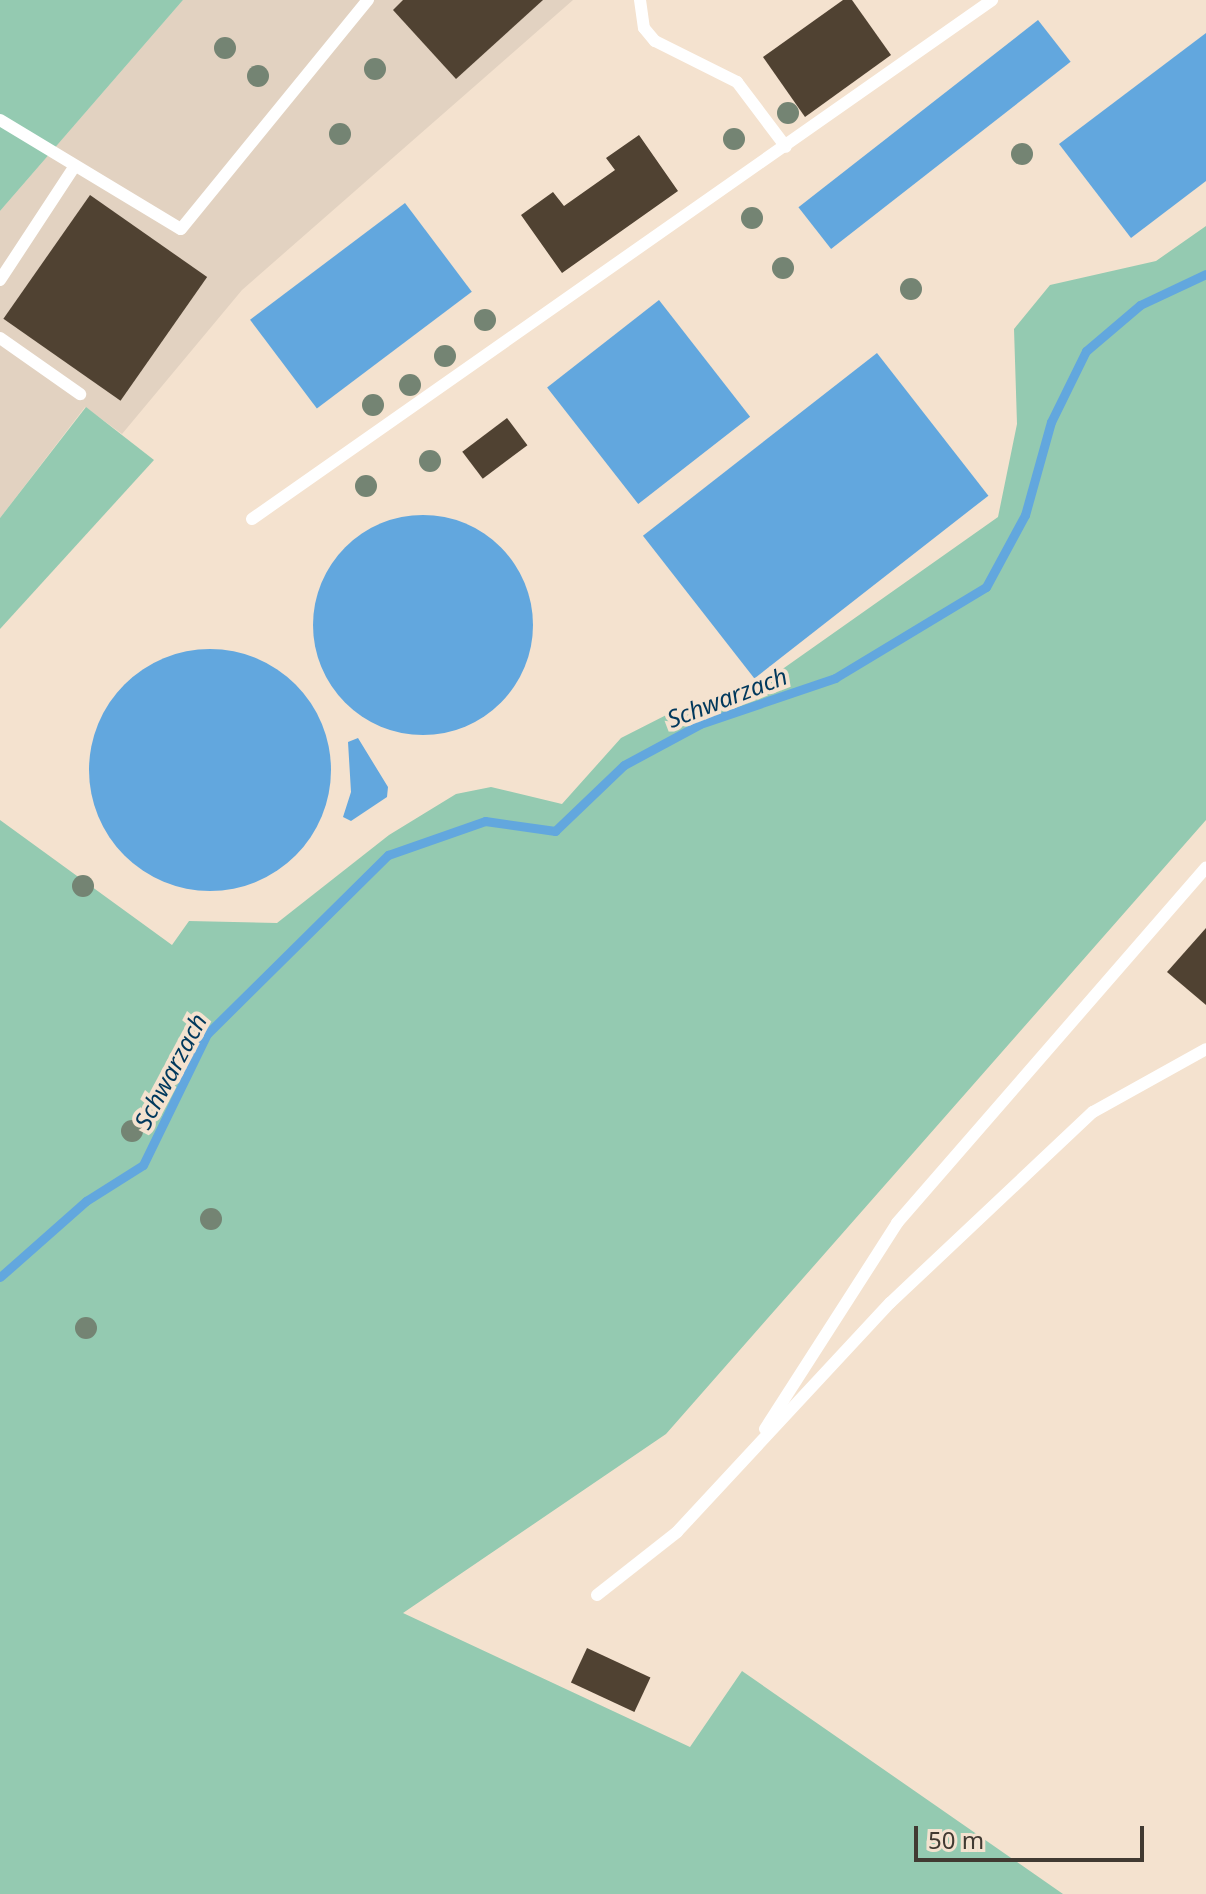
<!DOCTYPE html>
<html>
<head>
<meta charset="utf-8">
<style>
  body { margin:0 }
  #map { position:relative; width:1206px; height:1894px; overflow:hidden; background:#f4e2cf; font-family:"Noto Sans",sans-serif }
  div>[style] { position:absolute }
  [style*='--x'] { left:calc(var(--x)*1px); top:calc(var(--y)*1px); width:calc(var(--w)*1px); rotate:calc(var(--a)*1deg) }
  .commercial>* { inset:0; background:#e2d2c1 }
  .green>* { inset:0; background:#94cab1 }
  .water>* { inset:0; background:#62a7de; transform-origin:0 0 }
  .round { border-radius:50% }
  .stream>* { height:9px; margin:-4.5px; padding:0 4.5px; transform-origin:4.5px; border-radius:4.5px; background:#62a7de }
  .building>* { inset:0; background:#504232; transform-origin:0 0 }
  .service>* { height:12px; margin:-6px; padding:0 6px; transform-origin:6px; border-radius:6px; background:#fff }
  .trees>* { width:22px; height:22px; margin:-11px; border-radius:50%; background:#748473 }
  span { translate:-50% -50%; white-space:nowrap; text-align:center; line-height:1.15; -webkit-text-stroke:8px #f4e2cf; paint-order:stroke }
  .water-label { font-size:24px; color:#00385c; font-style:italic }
  .scale { position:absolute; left:914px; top:1826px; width:230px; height:36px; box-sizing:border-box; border:4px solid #413a32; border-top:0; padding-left:10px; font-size:24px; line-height:28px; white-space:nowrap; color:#413a32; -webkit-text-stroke:6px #f4e2cf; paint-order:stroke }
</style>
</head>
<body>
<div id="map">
  <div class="commercial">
    <i style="clip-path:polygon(183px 0,573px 0,242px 290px,122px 434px,85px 407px,0 518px,0 211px)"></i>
  </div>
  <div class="green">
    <i style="clip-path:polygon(0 0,183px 0,0 211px)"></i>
    <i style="clip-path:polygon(1206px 226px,1206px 820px,666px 1434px,403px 1613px,690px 1747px,742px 1671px,1063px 1894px,0 1894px,0 820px,172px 945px,189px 921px,277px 923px,389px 835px,456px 794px,491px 787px,562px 804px,621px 738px,682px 707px,747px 694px,998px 517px,1017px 424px,1014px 329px,1050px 285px,1156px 261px)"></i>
    <i style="clip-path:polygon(86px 407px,154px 460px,0 629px,0 518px)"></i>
  </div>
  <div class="water">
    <i style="left:1038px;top:20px;width:53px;height:304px;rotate:52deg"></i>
    <i style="clip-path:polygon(1206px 33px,1206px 181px,1131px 238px,1059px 144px)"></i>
    <i style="left:405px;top:203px;width:111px;height:194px;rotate:53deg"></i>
    <i style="left:659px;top:300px;width:148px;height:142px;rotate:52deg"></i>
    <i style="left:877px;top:353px;width:181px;height:297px;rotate:52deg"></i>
    <i class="round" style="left:313px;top:515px;width:220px;height:220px"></i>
    <i class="round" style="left:89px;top:649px;width:242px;height:242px"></i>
    <i style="clip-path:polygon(358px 738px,388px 787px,387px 797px,351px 821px,343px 817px,351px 792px,348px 742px)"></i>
  </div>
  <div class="stream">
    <i style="--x:0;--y:1277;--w:115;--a:-41.5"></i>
    <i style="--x:86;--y:1201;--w:67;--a:-32.3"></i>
    <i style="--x:143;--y:1165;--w:146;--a:-64"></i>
    <i style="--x:207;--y:1034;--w:255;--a:-44.7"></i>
    <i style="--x:388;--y:855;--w:103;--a:-19.3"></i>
    <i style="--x:485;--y:821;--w:71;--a:8.1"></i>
    <i style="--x:555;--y:831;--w:95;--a:-43.7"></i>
    <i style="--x:624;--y:765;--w:86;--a:-28.3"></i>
    <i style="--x:700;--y:724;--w:143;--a:-18.8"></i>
    <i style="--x:835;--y:678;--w:176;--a:-31.1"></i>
    <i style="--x:986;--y:587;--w:82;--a:-61.6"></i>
    <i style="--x:1025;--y:515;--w:97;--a:-74.4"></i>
    <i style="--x:1051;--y:422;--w:79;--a:-63.8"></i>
    <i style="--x:1086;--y:351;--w:71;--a:-40.4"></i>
    <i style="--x:1140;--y:305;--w:73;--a:-25.2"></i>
  </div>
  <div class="building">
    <i style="clip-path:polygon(403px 0,543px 0,456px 79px,393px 10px)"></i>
    <i style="clip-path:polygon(843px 0,852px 0,891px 55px,805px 117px,763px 57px)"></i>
    <i style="clip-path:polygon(639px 135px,678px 191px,562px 273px,521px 215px,553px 192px,564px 206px,615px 170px,606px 158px)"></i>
    <i style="left:90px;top:195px;width:143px;height:151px;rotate:35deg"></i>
    <i style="left:507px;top:418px;width:34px;height:56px;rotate:53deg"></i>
    <i style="clip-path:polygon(1206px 928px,1206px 1005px,1167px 972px)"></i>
    <i style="left:587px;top:1648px;width:70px;height:38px;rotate:25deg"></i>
  </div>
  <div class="service">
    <i style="--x:640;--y:0;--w:28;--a:82"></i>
    <i style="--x:644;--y:28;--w:17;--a:50"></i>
    <i style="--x:655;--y:41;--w:92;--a:26.6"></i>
    <i style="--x:737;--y:82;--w:81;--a:53"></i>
    <i style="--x:0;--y:120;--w:211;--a:31.1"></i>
    <i style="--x:181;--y:229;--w:296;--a:-50.8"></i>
    <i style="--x:0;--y:280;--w:136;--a:-56.7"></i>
    <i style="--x:0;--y:338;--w:98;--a:35"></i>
    <i style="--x:252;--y:519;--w:904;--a:-35.04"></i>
    <i style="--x:765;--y:1429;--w:245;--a:-57.3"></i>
    <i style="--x:897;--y:1223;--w:471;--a:-49"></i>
    <i style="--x:597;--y:1595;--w:102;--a:-38.2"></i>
    <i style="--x:677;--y:1532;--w:313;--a:-47.1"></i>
    <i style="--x:890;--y:1303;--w:279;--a:-43.3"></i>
    <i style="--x:1093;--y:1112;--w:129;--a:-29.1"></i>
  </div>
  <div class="trees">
    <i style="left:225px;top:48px"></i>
    <i style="left:375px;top:69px"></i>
    <i style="left:258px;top:76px"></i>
    <i style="left:788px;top:113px"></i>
    <i style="left:340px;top:134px"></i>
    <i style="left:734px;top:139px"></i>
    <i style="left:1022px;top:154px"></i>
    <i style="left:752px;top:218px"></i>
    <i style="left:783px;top:268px"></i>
    <i style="left:911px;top:289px"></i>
    <i style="left:485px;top:320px"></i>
    <i style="left:445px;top:356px"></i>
    <i style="left:410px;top:385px"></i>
    <i style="left:373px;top:405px"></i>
    <i style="left:430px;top:461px"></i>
    <i style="left:366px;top:486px"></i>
    <i style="left:83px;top:886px"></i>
    <i style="left:132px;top:1131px"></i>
    <i style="left:211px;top:1219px"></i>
    <i style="left:86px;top:1328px"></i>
  </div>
  <div class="water-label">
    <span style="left:727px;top:697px;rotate:-21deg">Schwarzach</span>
    <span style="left:170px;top:1071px;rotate:-62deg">Schwarzach</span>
  </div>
  <div class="scale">50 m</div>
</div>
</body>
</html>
